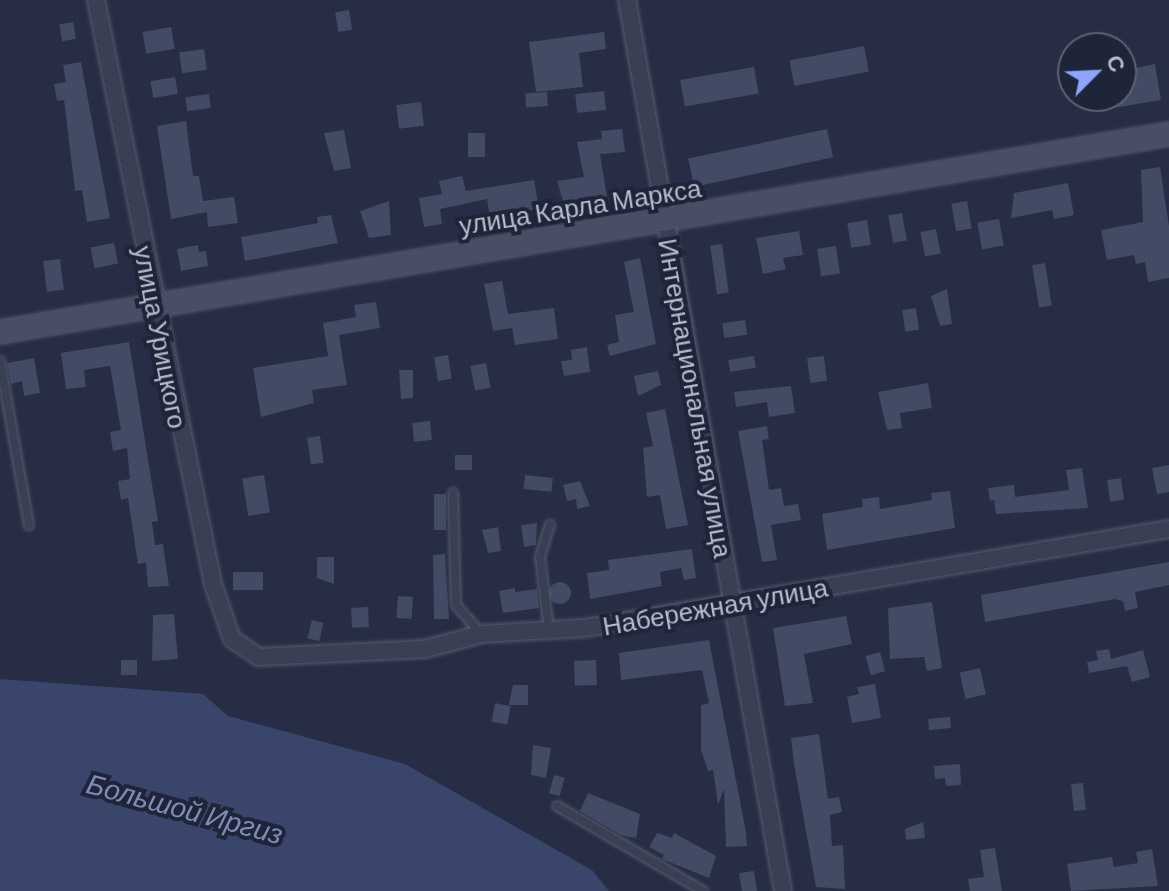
<!DOCTYPE html>
<html>
<head>
<meta charset="utf-8">
<style>
  body { margin:0 }
  #map { position:relative; width:1169px; height:891px; overflow:hidden; background:#262d44; font-family:Barlow,sans-serif }
  div>[style] { position:absolute }
  [style*='--x'] { left:calc(var(--x)*1px); top:calc(var(--y)*1px); width:calc(var(--w)*1px); rotate:calc(var(--a)*1deg) }
  .water>* { inset:0; background:#39456b }
  .building>* { inset:0; background:#424a64; transform-origin:0 0 }
  .round { border-radius:50% }
  .roads { filter:drop-shadow(0 0 2px #565b6d) drop-shadow(0 0 2px #565b6d) }
  .lane>* { height:8px; margin:-4px; padding:0 4px; transform-origin:4px; border-radius:4px; background:#3a4053 }
  .street>* { height:16px; margin:-8px; padding:0 8px; transform-origin:8px; border-radius:8px; background:#3a4053 }
  .secondary>* { height:22px; margin:-11px; padding:0 11px; transform-origin:11px; border-radius:11px; background:#484e66 }
  span { translate:-50% -50%; white-space:nowrap; text-align:center; line-height:1.15; -webkit-text-stroke:8px #1f2539; paint-order:stroke }
  .street-label { font-size:26px; color:#b8bccd }
  .water-label { font-size:28px; color:#7e8cb5; font-style:italic }
  .north { position:absolute; left:1057px; top:32px; width:80px; height:80px; box-sizing:border-box; background:#1f2539; border:2px solid #5c6174; border-radius:50%; rotate:66deg; font-size:22px; font-weight:700; line-height:32px; text-align:center; color:#b8bccd }
  .north::after { content:''; display:block; margin:auto; width:28px; height:36px; background:#8da4fc; clip-path:polygon(50% 0,100% 100%,50% 72%,0 100%) }
</style>
</head>
<body>
<div id="map">
  <div class="water">
    <i style="clip-path:polygon(0 679px,203px 694px,228px 716px,405px 764px,592px 870px,609px 891px,0 891px)"></i>
  </div>
  <div class="building">
    <i style="left:349px;top:10px;width:20px;height:14px;rotate:81deg"></i>
    <i style="left:73px;top:22px;width:17px;height:14px;rotate:80deg"></i>
    <i style="left:171px;top:27px;width:22px;height:29px;rotate:80deg"></i>
    <i style="clip-path:polygon(604px 32px,606px 49px,579px 53px,583px 87px,536px 92px,529px 42px)"></i>
    <i style="left:864px;top:46px;width:26px;height:76px;rotate:79deg"></i>
    <i style="left:204px;top:49px;width:21px;height:25px;rotate:82deg"></i>
    <i style="clip-path:polygon(81px 62px,110px 218px,87px 222px,82px 190px,75px 191px,64px 100px,57px 101px,54px 84px,66px 82px,63px 65px)"></i>
    <i style="clip-path:polygon(1155px 64px,1161px 100px,1095px 111px,1093px 96px,1121px 96px,1121px 84px,1133px 82px,1130px 69px)"></i>
    <i style="left:754px;top:67px;width:27px;height:75px;rotate:80deg"></i>
    <i style="left:175px;top:77px;width:17px;height:25px;rotate:80deg"></i>
    <i style="left:604px;top:91px;width:19px;height:29px;rotate:84deg"></i>
    <i style="left:547px;top:92px;width:14px;height:22px;rotate:86deg"></i>
    <i style="left:209px;top:94px;width:14px;height:24px;rotate:82deg"></i>
    <i style="left:421px;top:102px;width:24px;height:25px;rotate:83deg"></i>
    <i style="clip-path:polygon(186px 121px,193px 176px,199px 176px,203px 201px,234px 197px,238px 223px,208px 227px,207px 212px,171px 219px,157px 126px)"></i>
    <i style="clip-path:polygon(622px 129px,625px 152px,600px 154px,607px 197px,564px 204px,557px 181px,584px 177px,577px 142px,602px 139px,601px 131px)"></i>
    <i style="left:827px;top:129px;width:29px;height:142px;rotate:78deg"></i>
    <i style="clip-path:polygon(344px 130px,351px 168px,334px 171px,324px 133px)"></i>
    <i style="left:468px;top:133px;width:17px;height:24px"></i>
    <i style="clip-path:polygon(1160px 167px,1169px 226px,1169px 278px,1148px 282px,1145px 262px,1136px 264px,1134px 255px,1107px 260px,1101px 230px,1143px 222px,1141px 170px)"></i>
    <i style="clip-path:polygon(462px 176px,466px 191px,534px 180px,539px 209px,490px 217px,487px 199px,440px 209px,442px 224px,424px 227px,419px 198px,442px 194px,439px 181px)"></i>
    <i style="clip-path:polygon(1068px 183px,1074px 215px,1054px 219px,1052px 210px,1011px 218px,1014px 193px)"></i>
    <i style="clip-path:polygon(389px 201px,391px 235px,369px 238px,360px 211px)"></i>
    <i style="left:967px;top:201px;width:28px;height:16px;rotate:80deg"></i>
    <i style="left:902px;top:213px;width:28px;height:14px;rotate:80deg"></i>
    <i style="clip-path:polygon(331px 215px,338px 243px,245px 261px,241px 237px,318px 223px,317px 217px)"></i>
    <i style="left:999px;top:219px;width:27px;height:22px;rotate:80deg"></i>
    <i style="left:867px;top:220px;width:25px;height:20px;rotate:81deg"></i>
    <i style="left:936px;top:229px;width:25px;height:16px;rotate:79deg"></i>
    <i style="clip-path:polygon(799px 231px,803px 255px,783px 258px,786px 269px,763px 274px,756px 238px)"></i>
    <i style="left:114px;top:243px;width:21px;height:24px;rotate:79deg"></i>
    <i style="left:722px;top:244px;width:49px;height:12px;rotate:82deg"></i>
    <i style="clip-path:polygon(198px 245px,199px 252px,206px 251px,208px 266px,181px 271px,177px 249px)"></i>
    <i style="left:836px;top:246px;width:28px;height:19px;rotate:82deg"></i>
    <i style="clip-path:polygon(640px 258px,656px 344px,610px 356px,607px 345px,619px 342px,615px 315px,634px 312px,624px 262px)"></i>
    <i style="left:60px;top:259px;width:31px;height:17px;rotate:83deg"></i>
    <i style="left:1045px;top:263px;width:43px;height:13px;rotate:81deg"></i>
    <i style="clip-path:polygon(502px 281px,508px 314px,554px 308px,558px 339px,515px 345px,512px 328px,493px 331px,484px 284px)"></i>
    <i style="clip-path:polygon(947px 289px,952px 324px,940px 326px,931px 296px)"></i>
    <i style="clip-path:polygon(376px 302px,380px 328px,339px 335px,347px 385px,312px 390px,314px 403px,261px 417px,253px 368px,328px 356px,323px 323px,356px 317px,354px 305px)"></i>
    <i style="left:916px;top:308px;width:22px;height:14px;rotate:82deg"></i>
    <i style="left:745px;top:320px;width:15px;height:23px;rotate:82deg"></i>
    <i style="clip-path:polygon(129px 342px,158px 521px,152px 522px,155px 545px,163px 544px,169px 586px,148px 587px,146px 563px,138px 564px,128px 498px,121px 500px,118px 481px,130px 479px,127px 448px,113px 451px,110px 432px,121px 430px,110px 366px,84px 370px,86px 387px,66px 389px,61px 353px)"></i>
    <i style="clip-path:polygon(587px 347px,590px 372px,564px 376px,561px 361px,572px 360px,571px 350px)"></i>
    <i style="left:448px;top:355px;width:24px;height:14px;rotate:81deg"></i>
    <i style="left:754px;top:356px;width:12px;height:26px;rotate:81deg"></i>
    <i style="left:824px;top:356px;width:25px;height:17px;rotate:83deg"></i>
    <i style="clip-path:polygon(34px 358px,40px 393px,24px 396px,22px 381px,11px 384px,7px 363px)"></i>
    <i style="left:486px;top:363px;width:25px;height:16px;rotate:79deg"></i>
    <i style="clip-path:polygon(399px 370px,413px 370px,413px 398px,401px 399px)"></i>
    <i style="clip-path:polygon(658px 371px,661px 385px,638px 396px,634px 376px)"></i>
    <i style="clip-path:polygon(928px 383px,932px 408px,900px 413px,902px 428px,887px 430px,878px 392px)"></i>
    <i style="clip-path:polygon(791px 386px,795px 413px,769px 417px,767px 402px,736px 407px,734px 392px)"></i>
    <i style="clip-path:polygon(665px 409px,688px 525px,666px 529px,660px 495px,647px 497px,643px 448px,653px 446px,646px 413px)"></i>
    <i style="left:430px;top:421px;width:19px;height:18px;rotate:84deg"></i>
    <i style="clip-path:polygon(767px 426px,769px 439px,762px 440px,769px 490px,781px 488px,784px 506px,798px 504px,801px 520px,771px 525px,777px 560px,762px 562px,738px 431px)"></i>
    <i style="left:320px;top:436px;width:27px;height:13px;rotate:82deg"></i>
    <i style="left:455px;top:455px;width:17px;height:15px"></i>
    <i style="clip-path:polygon(1169px 465px,1169px 492px,1157px 494px,1152px 468px)"></i>
    <i style="clip-path:polygon(1082px 468px,1088px 508px,996px 514px,994px 500px,990px 501px,988px 488px,1014px 485px,1015px 497px,1069px 490px,1066px 470px)"></i>
    <i style="left:264px;top:475px;width:38px;height:22px;rotate:81deg"></i>
    <i style="left:525px;top:475px;width:28px;height:14px;rotate:6deg"></i>
    <i style="left:1121px;top:478px;width:22px;height:14px;rotate:82deg"></i>
    <i style="clip-path:polygon(580px 481px,590px 506px,577px 509px,576px 499px,567px 501px,563px 485px)"></i>
    <i style="clip-path:polygon(950px 491px,955px 528px,827px 550px,822px 514px,863px 507px,862px 499px,879px 497px,880px 509px,932px 500px,931px 493px)"></i>
    <i style="left:434px;top:494px;width:12px;height:36px"></i>
    <i style="clip-path:polygon(537px 523px,536px 545px,524px 547px,521px 525px)"></i>
    <i style="clip-path:polygon(498px 527px,501px 551px,488px 553px,482px 530px)"></i>
    <i style="clip-path:polygon(692px 549px,696px 578px,684px 580px,681px 568px,660px 572px,662px 586px,590px 599px,587px 573px,609px 570px,608px 560px)"></i>
    <i style="clip-path:polygon(445px 554px,449px 619px,434px 619px,433px 555px)"></i>
    <i style="clip-path:polygon(317px 557px,334px 557px,334px 584px,317px 578px)"></i>
    <i style="clip-path:polygon(1169px 562px,1169px 585px,1135px 592px,1138px 608px,1125px 611px,1123px 601px,1115px 599px,985px 622px,981px 595px)"></i>
    <i style="left:263px;top:572px;width:18px;height:30px;rotate:90deg"></i>
    <i class="round" style="left:549px;top:582px;width:22px;height:22px"></i>
    <i style="clip-path:polygon(515px 588px,515px 592px,537px 589px,539px 608px,503px 613px,499px 591px)"></i>
    <i style="left:398px;top:596px;width:15px;height:22px;rotate:4deg"></i>
    <i style="clip-path:polygon(932px 602px,942px 668px,927px 671px,924px 657px,890px 659px,888px 608px)"></i>
    <i style="left:368px;top:607px;width:20px;height:17px;rotate:87deg"></i>
    <i style="clip-path:polygon(174px 614px,178px 659px,152px 661px,153px 615px)"></i>
    <i style="clip-path:polygon(846px 616px,852px 644px,804px 654px,813px 703px,785px 706px,773px 628px)"></i>
    <i style="left:312px;top:620px;width:12px;height:19px;rotate:14deg"></i>
    <i style="clip-path:polygon(709px 640px,746px 832px,747px 846px,726px 847px,724px 789px,718px 805px,713px 770px,708px 771px,701px 750px,701px 705px,709px 703px,702px 670px,621px 680px,619px 653px)"></i>
    <i style="clip-path:polygon(1109px 649px,1111px 659px,1143px 650px,1150px 677px,1132px 682px,1127px 666px,1089px 673px,1087px 662px,1098px 660px,1096px 651px)"></i>
    <i style="left:880px;top:652px;width:20px;height:15px;rotate:75deg"></i>
    <i style="left:121px;top:660px;width:16px;height:15px"></i>
    <i style="left:596px;top:660px;width:25px;height:22px;rotate:88deg"></i>
    <i style="left:980px;top:668px;width:27px;height:21px;rotate:77deg"></i>
    <i style="clip-path:polygon(875px 684px,881px 718px,852px 723px,847px 697px,859px 694px,857px 687px)"></i>
    <i style="clip-path:polygon(513px 685px,528px 685px,528px 705px,509px 705px)"></i>
    <i style="left:495px;top:703px;width:16px;height:19px;rotate:11deg"></i>
    <i style="left:950px;top:717px;width:11px;height:22px;rotate:85deg"></i>
    <i style="clip-path:polygon(819px 734px,828px 799px,839px 797px,842px 812px,830px 815px,832px 846px,843px 845px,845px 889px,816px 887px,794px 764px,791px 738px)"></i>
    <i style="clip-path:polygon(533px 745px,551px 748px,546px 778px,531px 775px)"></i>
    <i style="clip-path:polygon(960px 764px,961px 785px,946px 786px,945px 778px,935px 779px,934px 766px)"></i>
    <i style="left:554px;top:775px;width:11px;height:19px;rotate:15deg"></i>
    <i style="left:1083px;top:783px;width:27px;height:12px;rotate:84deg"></i>
    <i style="clip-path:polygon(588px 793px,640px 814px,636px 838px,621px 835px,580px 811px)"></i>
    <i style="clip-path:polygon(923px 822px,925px 838px,906px 840px,905px 829px)"></i>
    <i style="clip-path:polygon(657px 833px,672px 838px,674px 833px,716px 856px,709px 878px,662px 859px,664px 855px,649px 847px)"></i>
    <i style="clip-path:polygon(995px 848px,1002px 891px,970px 891px,968px 879px,984px 877px,980px 850px)"></i>
    <i style="clip-path:polygon(1152px 849px,1158px 886px,1071px 891px,1067px 864px,1112px 857px,1114px 867px,1138px 863px,1136px 852px)"></i>
    <i style="clip-path:polygon(754px 871px,757px 891px,742px 891px,739px 873px)"></i>
  </div>
  <div class="roads">
    <div class="lane">
      <i style="--x:0;--y:361;--w:167;--a:80"></i>
      <i style="--x:453;--y:493;--w:112;--a:88.5"></i>
      <i style="--x:456;--y:605;--w:38;--a:49"></i>
      <i style="--x:549;--y:630;--w:74;--a:-97"></i>
      <i style="--x:540;--y:557;--w:34;--a:-73"></i>
      <i style="--x:557;--y:806;--w:169;--a:30.2"></i>
    </div>
    <div class="street">
      <i style="--x:96;--y:0;--w:596;--a:78.67"></i>
      <i style="--x:213;--y:584;--w:58;--a:70.9"></i>
      <i style="--x:232;--y:639;--w:32;--a:34"></i>
      <i style="--x:259;--y:657;--w:166;--a:-2.8"></i>
      <i style="--x:425;--y:649;--w:58;--a:-15"></i>
      <i style="--x:481;--y:634;--w:104;--a:-3.3"></i>
      <i style="--x:585;--y:628;--w:592;--a:-9.62"></i>
      <i style="--x:627;--y:0;--w:905;--a:80.07"></i>
    </div>
    <div class="secondary">
      <i style="--x:0;--y:332;--w:1186;--a:-9.61"></i>
    </div>
  </div>
  <div class="street-label">
    <span style="left:580px;top:206px;rotate:-9deg">улица Карла Маркса</span>
    <span style="left:161px;top:337px;rotate:79deg">улица Урицкого</span>
    <span style="left:696px;top:398px;rotate:80deg">Интернациональная улица</span>
    <span style="left:715px;top:606px;rotate:-10deg">Набережная улица</span>
  </div>
  <div class="water-label">
    <span style="left:185px;top:808px;rotate:15deg">Большой Иргиз</span>
  </div>
  <div class="north">С</div>
</div>
</body>
</html>
